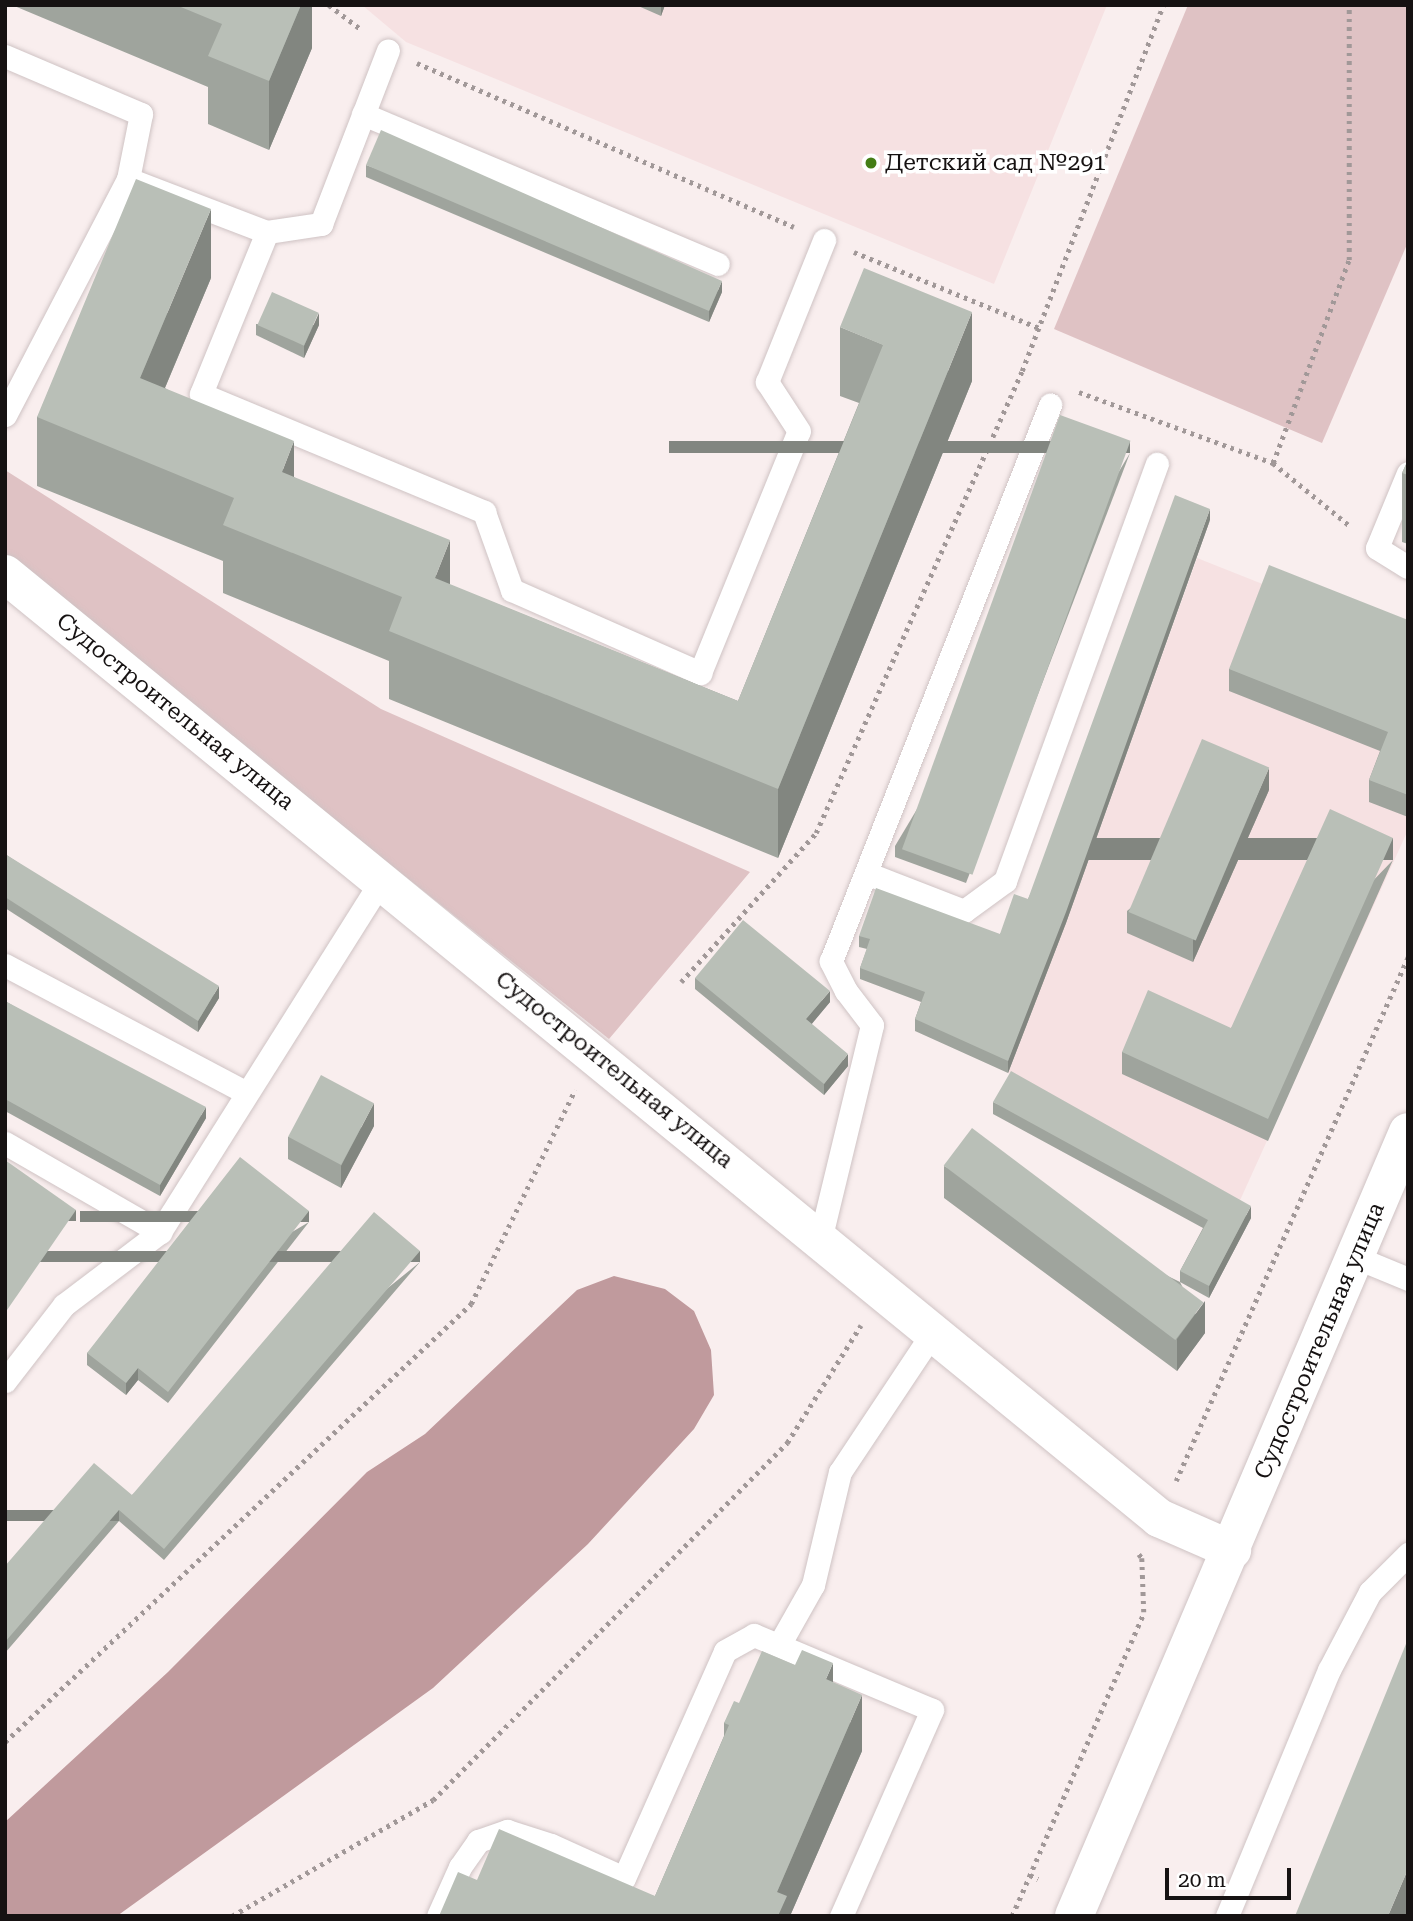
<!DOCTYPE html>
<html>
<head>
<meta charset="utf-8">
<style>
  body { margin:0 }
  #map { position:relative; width:1413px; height:1921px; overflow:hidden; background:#f9eeee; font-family:"Roboto Serif",serif }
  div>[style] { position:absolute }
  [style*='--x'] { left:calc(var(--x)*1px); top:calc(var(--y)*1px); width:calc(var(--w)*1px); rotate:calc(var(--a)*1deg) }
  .built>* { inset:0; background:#f6e1e2 }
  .green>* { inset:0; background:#dfc2c4 }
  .water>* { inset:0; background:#c09a9d }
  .path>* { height:4.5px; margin-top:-2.25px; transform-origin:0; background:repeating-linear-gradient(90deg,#a19898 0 3.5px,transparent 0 8.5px) }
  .roads { filter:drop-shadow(0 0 2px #cfc3c4) drop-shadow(0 0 2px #cfc3c4) }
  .service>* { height:23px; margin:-11.5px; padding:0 11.5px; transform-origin:11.5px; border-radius:11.5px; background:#fff }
  .minor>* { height:38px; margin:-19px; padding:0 19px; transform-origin:19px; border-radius:19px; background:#fff }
  .secondary>* { height:38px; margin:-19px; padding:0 19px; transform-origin:19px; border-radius:19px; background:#fff }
  .wall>* { inset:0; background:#9fa49d }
  .shaded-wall>* { inset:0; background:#828680; transform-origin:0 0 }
  .building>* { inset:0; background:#b9bfb7; transform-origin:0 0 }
  .dots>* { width:19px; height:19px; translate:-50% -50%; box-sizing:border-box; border:4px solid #fff; border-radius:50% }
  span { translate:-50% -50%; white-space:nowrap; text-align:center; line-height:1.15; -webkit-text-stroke:7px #fff; paint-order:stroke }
  .poi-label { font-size:23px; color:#161212 }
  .left { translate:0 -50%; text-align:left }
  .street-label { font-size:23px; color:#161212 }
  .frame { position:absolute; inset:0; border:7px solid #161212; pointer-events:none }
  .scale { position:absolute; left:1165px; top:1868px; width:126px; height:32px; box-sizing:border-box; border:4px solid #161212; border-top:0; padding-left:9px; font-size:21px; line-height:24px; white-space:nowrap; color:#161212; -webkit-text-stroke:5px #fff; paint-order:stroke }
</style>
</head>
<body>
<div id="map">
  <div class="built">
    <i style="clip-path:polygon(362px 5px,1107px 5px,994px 284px,406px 42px)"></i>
    <i style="clip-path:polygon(1197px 558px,1408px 642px,1408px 830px,1237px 1207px,1008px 1073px,1066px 923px)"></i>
  </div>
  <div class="green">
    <i style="clip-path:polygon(1188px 5px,1408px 5px,1408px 242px,1322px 443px,1054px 329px)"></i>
    <i style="clip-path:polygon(5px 470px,381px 709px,750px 872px,609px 1039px,5px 557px)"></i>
  </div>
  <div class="water">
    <i style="clip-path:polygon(614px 1276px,665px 1289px,694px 1311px,711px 1350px,714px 1395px,694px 1429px,588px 1544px,433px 1688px,117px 1916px,5px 1916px,5px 1822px,168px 1672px,367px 1472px,425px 1434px,577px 1290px)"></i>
  </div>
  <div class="path">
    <i style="--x:329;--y:5;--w:41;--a:37.1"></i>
    <i style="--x:417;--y:63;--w:411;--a:23.5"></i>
    <i style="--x:854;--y:252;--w:200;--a:22.3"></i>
    <i style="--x:1079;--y:392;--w:207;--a:20.1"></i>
    <i style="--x:1273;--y:463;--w:99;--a:39.3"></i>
    <i style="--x:1273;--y:463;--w:217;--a:-69.5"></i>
    <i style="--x:1349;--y:260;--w:255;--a:-90"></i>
    <i style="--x:681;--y:982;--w:201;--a:-47.8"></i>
    <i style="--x:816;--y:833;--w:506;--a:-65.97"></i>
    <i style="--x:1022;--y:371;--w:392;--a:-68.9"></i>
    <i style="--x:1176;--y:1481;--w:573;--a:-66.12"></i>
    <i style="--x:1139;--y:1554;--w:5;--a:53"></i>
    <i style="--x:1142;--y:1558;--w:54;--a:87.9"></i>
    <i style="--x:5;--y:1742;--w:640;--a:-43.23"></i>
    <i style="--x:471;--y:1304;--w:238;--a:-64.1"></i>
    <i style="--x:1030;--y:1875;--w:9;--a:27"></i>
    <i style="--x:232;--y:1916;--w:232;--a:-30"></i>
    <i style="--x:433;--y:1800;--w:503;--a:-45.24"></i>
    <i style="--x:787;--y:1443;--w:139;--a:-57.9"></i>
    <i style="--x:1012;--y:1916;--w:331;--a:-66.5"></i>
  </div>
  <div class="roads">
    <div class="service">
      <i style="--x:5;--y:56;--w:148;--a:23.1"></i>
      <i style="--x:141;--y:114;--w:66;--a:101.3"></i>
      <i style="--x:128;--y:179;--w:266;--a:117.5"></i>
      <i style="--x:363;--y:114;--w:385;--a:22.9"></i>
      <i style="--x:128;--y:179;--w:149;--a:20.9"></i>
      <i style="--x:267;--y:232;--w:175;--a:112.2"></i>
      <i style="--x:201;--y:394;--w:307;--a:22.6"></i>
      <i style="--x:484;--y:512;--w:83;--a:70.3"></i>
      <i style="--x:512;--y:590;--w:206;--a:23.8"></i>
      <i style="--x:700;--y:673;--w:261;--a:-67.8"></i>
      <i style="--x:799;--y:431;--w:59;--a:-123.1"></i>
      <i style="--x:767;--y:382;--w:153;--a:-68.1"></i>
      <i style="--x:267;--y:232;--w:55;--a:-8.4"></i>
      <i style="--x:321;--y:224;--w:186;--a:-68.9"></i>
      <i style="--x:1408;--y:473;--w:81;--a:112.5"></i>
      <i style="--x:1377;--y:548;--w:36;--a:32"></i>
      <i style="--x:866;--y:873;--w:105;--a:21.2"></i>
      <i style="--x:964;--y:911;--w:51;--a:-36.2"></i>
      <i style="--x:1005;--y:881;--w:444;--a:-70"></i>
      <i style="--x:5;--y:965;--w:272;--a:27.9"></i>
      <i style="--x:5;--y:1143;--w:179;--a:29.9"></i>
      <i style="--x:820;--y:1240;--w:221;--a:-76.4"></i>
      <i style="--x:872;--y:1025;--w:43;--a:-127.4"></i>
      <i style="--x:846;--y:991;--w:34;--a:-117"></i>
      <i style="--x:831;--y:961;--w:598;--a:-68.5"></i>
      <i style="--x:1355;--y:1257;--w:57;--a:22.5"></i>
      <i style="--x:5;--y:1381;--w:96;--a:-52.2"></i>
      <i style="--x:64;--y:1305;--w:121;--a:-37.2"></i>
      <i style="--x:160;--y:1232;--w:416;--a:-57.8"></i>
      <i style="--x:779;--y:1645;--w:69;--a:-60.5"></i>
      <i style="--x:813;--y:1585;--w:116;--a:-76.6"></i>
      <i style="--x:840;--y:1472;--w:168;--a:-56.4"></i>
      <i style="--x:438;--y:1916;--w:54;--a:-65.8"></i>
      <i style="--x:460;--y:1867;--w:32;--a:-55"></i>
      <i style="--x:478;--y:1841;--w:31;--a:-19"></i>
      <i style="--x:507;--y:1831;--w:46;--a:17.7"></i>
      <i style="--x:551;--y:1845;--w:80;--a:24.3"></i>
      <i style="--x:624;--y:1878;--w:248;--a:-66"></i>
      <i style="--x:725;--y:1651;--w:33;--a:-29"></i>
      <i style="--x:754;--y:1635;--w:193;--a:22.8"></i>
      <i style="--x:932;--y:1710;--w:225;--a:113.8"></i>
      <i style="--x:1227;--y:1916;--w:266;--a:-67.5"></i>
      <i style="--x:1329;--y:1670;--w:88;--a:-62.3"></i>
      <i style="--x:1370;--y:1592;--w:54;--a:-45"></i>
    </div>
    <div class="minor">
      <i style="--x:5;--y:574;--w:1491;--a:39.28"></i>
      <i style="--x:1159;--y:1518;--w:80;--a:23.7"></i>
    </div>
    <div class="secondary">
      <i style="--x:1074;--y:1916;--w:852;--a:-66.93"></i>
    </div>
  </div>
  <div class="wall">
    <i style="clip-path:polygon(12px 5px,312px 5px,312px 48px,269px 150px,208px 124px,208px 87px)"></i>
    <i style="clip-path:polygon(636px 5px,665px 5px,661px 16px)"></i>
    <i style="clip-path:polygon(366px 165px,722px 292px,709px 322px,366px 177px)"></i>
    <i style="clip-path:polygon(211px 278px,165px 388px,450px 585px,738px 701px,859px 403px,840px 396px,840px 327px,972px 381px,778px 858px,389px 699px,389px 661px,223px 593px,223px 561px,37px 486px,37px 417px)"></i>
    <i style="clip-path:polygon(256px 324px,319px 325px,304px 358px,256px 335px)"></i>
    <i style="clip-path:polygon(1130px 453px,966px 883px,895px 857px,895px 846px)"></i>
    <i style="clip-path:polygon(1408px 460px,1408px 544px,1402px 542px,1402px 473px)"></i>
    <i style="clip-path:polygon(1210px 520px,1066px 923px,1008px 1073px,915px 1031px,915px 1019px,921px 1002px,860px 979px,860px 968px,867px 949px,859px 947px,859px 936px,1000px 934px,1028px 899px)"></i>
    <i style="clip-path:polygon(1408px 620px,1408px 817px,1369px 802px,1369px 780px,1380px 751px,1229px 691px,1229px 669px)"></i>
    <i style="clip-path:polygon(1269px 790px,1193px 962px,1127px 933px,1127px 911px)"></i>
    <i style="clip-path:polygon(5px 854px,219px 998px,198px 1032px,5px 908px)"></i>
    <i style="clip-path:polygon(1393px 860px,1268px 1141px,1122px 1074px,1122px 1052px,1231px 1028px)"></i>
    <i style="clip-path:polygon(695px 978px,830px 1002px,811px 1024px,848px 1066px,824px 1095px,695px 989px)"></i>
    <i style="clip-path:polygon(5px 1001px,206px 1118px,160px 1196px,5px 1111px)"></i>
    <i style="clip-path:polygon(993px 1102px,1251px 1218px,1209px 1298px,1180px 1282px,1205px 1333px,1177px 1371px,944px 1198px,944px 1166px,1180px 1282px,1180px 1271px,1203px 1228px,993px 1114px)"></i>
    <i style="clip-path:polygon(374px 1126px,341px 1188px,288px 1159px,288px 1137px)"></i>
    <i style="clip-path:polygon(309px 1222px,168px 1403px,138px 1380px,126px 1395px,87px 1365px,87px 1353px)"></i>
    <i style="clip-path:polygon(420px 1262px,164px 1560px,119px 1521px,5px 1653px,5px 1566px,132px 1495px)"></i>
    <i style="clip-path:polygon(833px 1683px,862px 1751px,790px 1916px,477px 1880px,655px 1896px,724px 1736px,724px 1723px,739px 1703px)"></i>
  </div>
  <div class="shaded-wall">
    <i style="clip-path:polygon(301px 5px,312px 5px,312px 48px,269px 150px,269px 81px)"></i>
    <i style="clip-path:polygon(661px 5px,665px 5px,661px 16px)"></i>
    <i style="clip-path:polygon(211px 209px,211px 278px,140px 447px,140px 378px)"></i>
    <i style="clip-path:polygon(722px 281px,722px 292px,709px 322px,709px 311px)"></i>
    <i style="clip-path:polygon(972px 312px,972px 381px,778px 858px,778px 789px)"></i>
    <i style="clip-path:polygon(319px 313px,319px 325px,304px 358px,304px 346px)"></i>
    <i style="clip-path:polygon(294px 441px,294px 509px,282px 472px)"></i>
    <i style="left:1130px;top:441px;width:12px;height:461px;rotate:90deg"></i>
    <i style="clip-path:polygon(1210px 509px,1210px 520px,1066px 923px,1008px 1073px,1008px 1061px)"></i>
    <i style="clip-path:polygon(450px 540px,450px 609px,435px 578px)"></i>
    <i style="clip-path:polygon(1269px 768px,1269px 790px,1193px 962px,1193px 940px)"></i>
    <i style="left:1393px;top:838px;width:22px;height:308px;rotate:90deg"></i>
    <i style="clip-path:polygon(219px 986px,219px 998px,198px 1032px,198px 1021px)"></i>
    <i style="clip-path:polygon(830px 991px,830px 1002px,806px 1031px,806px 1019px)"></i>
    <i style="clip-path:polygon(848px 1054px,848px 1066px,824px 1095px,824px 1084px)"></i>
    <i style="clip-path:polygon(374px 1103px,374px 1126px,341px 1188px,341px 1166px)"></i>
    <i style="clip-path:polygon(206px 1107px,206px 1118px,160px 1196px,160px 1185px)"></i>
    <i style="clip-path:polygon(1251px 1206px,1251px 1218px,1209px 1298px,1209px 1286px)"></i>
    <i style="left:76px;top:1210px;width:11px;height:125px;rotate:90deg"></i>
    <i style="left:309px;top:1211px;width:11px;height:229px;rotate:90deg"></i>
    <i style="left:420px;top:1251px;width:11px;height:393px;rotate:90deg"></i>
    <i style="clip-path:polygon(1205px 1301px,1205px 1333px,1177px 1371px,1177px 1339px)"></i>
    <i style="clip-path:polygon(138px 1368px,138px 1380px,126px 1395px,126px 1383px)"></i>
    <i style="left:119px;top:1510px;width:11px;height:174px;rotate:90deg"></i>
    <i style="clip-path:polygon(833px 1663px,833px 1718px,826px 1679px)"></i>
    <i style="clip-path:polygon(862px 1695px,862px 1751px,790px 1916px,777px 1916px,777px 1892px)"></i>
    <i style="clip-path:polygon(1408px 1869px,1408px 1916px,1388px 1916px)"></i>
  </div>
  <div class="building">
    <i style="clip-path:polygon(176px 5px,301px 5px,269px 81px,208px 56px,222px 24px)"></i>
    <i style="clip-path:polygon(381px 130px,722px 281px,709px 311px,366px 165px)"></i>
    <i style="clip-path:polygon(136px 179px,211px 209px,140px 378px,294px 441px,282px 472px,450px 540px,435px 578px,738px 701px,883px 345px,840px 327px,864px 268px,972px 312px,778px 789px,389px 631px,402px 597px,223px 525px,234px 498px,37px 417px)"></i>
    <i style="left:272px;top:292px;width:51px;height:36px;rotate:24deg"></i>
    <i style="left:1060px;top:415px;width:75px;height:462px;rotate:20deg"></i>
    <i style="clip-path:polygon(1408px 460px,1408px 475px,1402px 473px)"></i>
    <i style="clip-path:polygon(1175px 495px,1210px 509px,1066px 912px,1008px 1061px,915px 1019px,925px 992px,860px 968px,870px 939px,859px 936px,876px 888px,1000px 934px,1014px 894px,1028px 899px)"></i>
    <i style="clip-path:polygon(1269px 565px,1408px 620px,1408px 795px,1369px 780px,1388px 732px,1229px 669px)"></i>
    <i style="left:1202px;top:739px;width:73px;height:188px;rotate:23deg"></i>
    <i style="clip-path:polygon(1330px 809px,1393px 838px,1268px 1119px,1122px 1052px,1148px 990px,1231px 1028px)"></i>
    <i style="clip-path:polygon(5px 854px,219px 986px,198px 1021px,5px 897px)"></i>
    <i style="clip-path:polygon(743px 920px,830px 991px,806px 1019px,848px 1054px,824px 1084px,695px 978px)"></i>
    <i style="clip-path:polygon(5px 1001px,206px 1107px,160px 1185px,5px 1099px)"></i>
    <i style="clip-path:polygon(1011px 1071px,1251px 1206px,1209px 1286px,1180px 1271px,1208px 1220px,993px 1102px)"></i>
    <i style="left:321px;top:1075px;width:60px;height:70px;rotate:28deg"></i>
    <i style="left:972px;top:1128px;width:290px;height:47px;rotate:37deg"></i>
    <i style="clip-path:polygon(240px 1157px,309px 1211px,168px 1392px,138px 1368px,126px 1383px,87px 1353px)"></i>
    <i style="clip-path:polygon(5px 1160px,76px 1210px,5px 1313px)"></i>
    <i style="clip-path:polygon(374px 1212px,420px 1251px,164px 1549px,119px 1510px,5px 1642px,5px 1566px,94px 1463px,132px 1495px)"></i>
    <i style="clip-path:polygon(1408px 1639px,1408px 1869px,1388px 1916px,1295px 1916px)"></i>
    <i style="clip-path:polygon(802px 1650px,833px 1663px,826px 1679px,862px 1695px,777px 1892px,787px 1896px,778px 1916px,439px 1916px,458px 1872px,477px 1880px,499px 1829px,655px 1896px,729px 1725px,724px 1723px,734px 1701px,739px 1703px,762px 1651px,795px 1665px)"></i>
  </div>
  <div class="dots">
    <i style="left:871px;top:163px;background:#447d15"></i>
  </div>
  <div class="poi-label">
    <span class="left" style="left:885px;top:163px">Детский сад №291</span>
  </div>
  <div class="street-label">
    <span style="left:175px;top:712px;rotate:39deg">Судостроительная улица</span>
    <span style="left:614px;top:1070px;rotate:39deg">Судостроительная улица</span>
    <span style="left:1320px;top:1341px;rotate:-67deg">Судостроительная улица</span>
  </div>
  <div class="frame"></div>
  <div class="scale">20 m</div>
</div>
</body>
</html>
